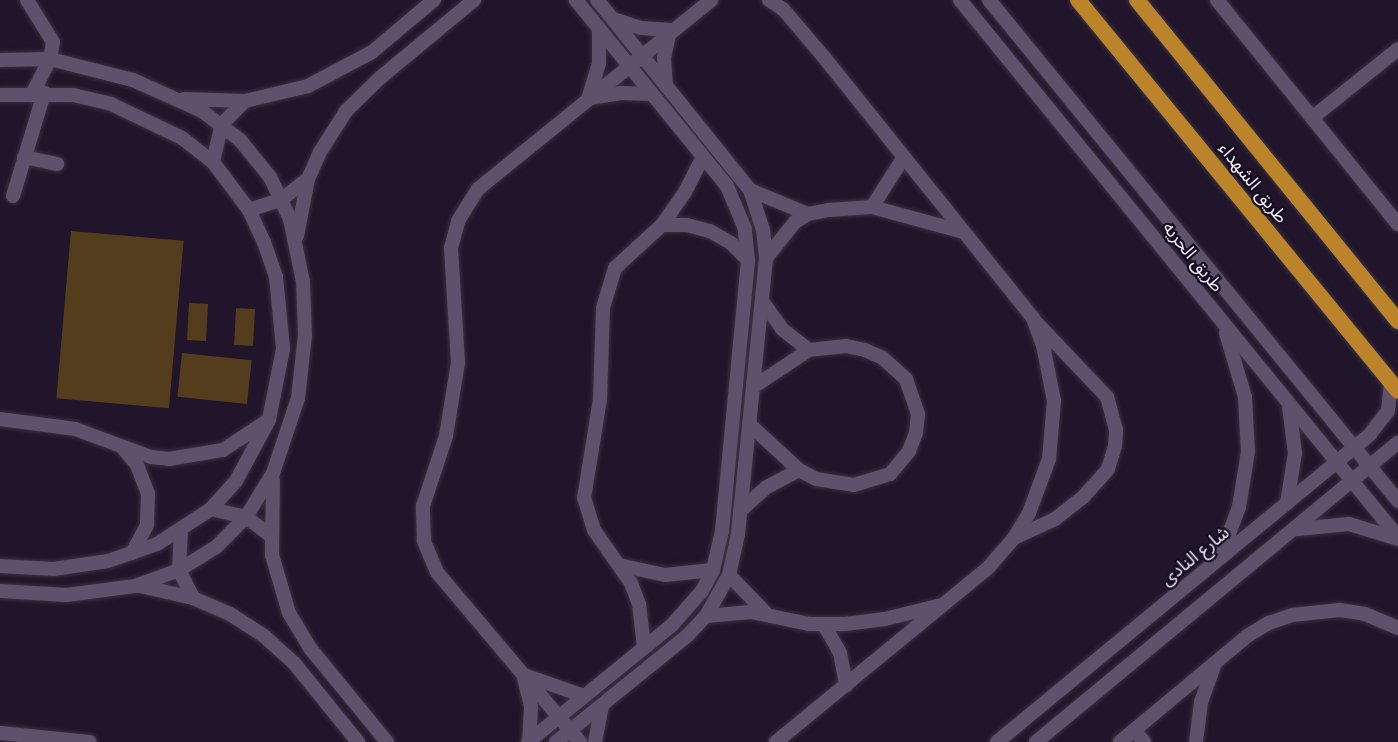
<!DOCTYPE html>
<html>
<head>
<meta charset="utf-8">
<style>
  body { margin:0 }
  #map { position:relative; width:1398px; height:742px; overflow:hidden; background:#20152a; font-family:Figtree,"Noto Sans Arabic",sans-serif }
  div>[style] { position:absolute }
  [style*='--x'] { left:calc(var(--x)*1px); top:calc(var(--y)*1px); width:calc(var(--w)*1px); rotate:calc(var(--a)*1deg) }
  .green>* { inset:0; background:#543d1d; transform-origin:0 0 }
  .roads { filter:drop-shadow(0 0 2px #383141) drop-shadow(0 0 2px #383141) }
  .minor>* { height:14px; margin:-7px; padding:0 7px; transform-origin:7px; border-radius:7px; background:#5d526b }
  .major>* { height:16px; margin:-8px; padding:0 8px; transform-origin:8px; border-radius:8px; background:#bb842b }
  span { translate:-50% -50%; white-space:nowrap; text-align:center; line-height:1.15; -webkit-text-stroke:4.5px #160c20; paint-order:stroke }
  .street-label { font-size:18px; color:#f5eefd }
</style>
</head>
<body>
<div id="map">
  <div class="green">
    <i style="left:71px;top:231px;width:113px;height:168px;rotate:5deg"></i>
    <i style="left:189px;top:303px;width:19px;height:37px;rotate:3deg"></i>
    <i style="left:236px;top:308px;width:19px;height:37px;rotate:3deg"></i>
    <i style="left:182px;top:353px;width:70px;height:44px;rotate:6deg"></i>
  </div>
  <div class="roads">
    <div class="minor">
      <i style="--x:27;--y:0;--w:49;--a:58.2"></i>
      <i style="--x:53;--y:42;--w:17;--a:100"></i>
      <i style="--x:50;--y:59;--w:37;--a:117"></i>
      <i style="--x:769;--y:0;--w:17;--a:33"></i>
      <i style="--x:783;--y:9;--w:62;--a:49.6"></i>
      <i style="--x:823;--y:56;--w:336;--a:51.3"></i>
      <i style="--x:1033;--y:318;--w:29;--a:70"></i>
      <i style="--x:1043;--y:345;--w:57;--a:78.9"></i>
      <i style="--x:1054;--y:401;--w:58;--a:94.9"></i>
      <i style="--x:1049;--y:459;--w:58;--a:110.3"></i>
      <i style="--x:1029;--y:513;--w:29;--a:121"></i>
      <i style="--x:1014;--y:538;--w:38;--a:131"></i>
      <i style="--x:989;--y:567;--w:276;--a:140.6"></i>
      <i style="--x:960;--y:0;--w:693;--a:50.8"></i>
      <i style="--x:989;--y:0;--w:647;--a:50.77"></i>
      <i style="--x:1217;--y:0;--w:288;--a:51.1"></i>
      <i style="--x:613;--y:19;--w:29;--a:18"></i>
      <i style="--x:641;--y:28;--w:29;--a:4"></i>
      <i style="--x:670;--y:30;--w:29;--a:102"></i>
      <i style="--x:664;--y:58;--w:27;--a:86"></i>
      <i style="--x:0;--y:60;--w:50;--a:-1.1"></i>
      <i style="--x:50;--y:59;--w:86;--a:14.2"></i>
      <i style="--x:133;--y:80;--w:76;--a:24.2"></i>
      <i style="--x:202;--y:111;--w:48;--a:37.3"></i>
      <i style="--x:240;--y:140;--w:48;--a:51"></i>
      <i style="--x:270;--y:177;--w:47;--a:64.5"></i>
      <i style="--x:290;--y:219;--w:64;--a:78.3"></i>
      <i style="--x:303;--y:282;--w:53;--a:87.8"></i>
      <i style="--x:305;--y:335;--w:63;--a:96.3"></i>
      <i style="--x:298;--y:398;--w:79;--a:108.4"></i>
      <i style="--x:273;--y:473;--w:52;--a:121.5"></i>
      <i style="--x:246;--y:517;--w:42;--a:135"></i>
      <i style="--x:216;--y:547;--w:44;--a:148.1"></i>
      <i style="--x:179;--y:570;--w:47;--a:160"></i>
      <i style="--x:135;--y:586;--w:69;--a:172.5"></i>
      <i style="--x:67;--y:595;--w:67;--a:-176.6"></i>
      <i style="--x:0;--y:95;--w:73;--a:0"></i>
      <i style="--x:73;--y:95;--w:39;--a:13"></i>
      <i style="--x:111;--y:104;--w:79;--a:25.6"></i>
      <i style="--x:182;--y:138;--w:39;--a:38"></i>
      <i style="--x:213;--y:162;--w:60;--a:53.1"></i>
      <i style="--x:249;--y:210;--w:35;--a:65"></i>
      <i style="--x:264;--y:242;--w:37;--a:71"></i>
      <i style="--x:276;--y:277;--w:72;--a:84.4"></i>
      <i style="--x:283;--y:349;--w:72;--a:101.2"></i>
      <i style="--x:269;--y:420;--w:69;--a:118.4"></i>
      <i style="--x:236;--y:481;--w:38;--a:132"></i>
      <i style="--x:211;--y:509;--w:64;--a:147.1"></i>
      <i style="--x:157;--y:544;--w:52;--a:160.9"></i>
      <i style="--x:108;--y:561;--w:55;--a:171.6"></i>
      <i style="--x:54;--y:569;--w:54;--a:-176.8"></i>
      <i style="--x:589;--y:96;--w:34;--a:-73"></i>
      <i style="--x:599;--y:64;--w:36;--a:-90"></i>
      <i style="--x:590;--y:98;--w:30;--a:-9"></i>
      <i style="--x:620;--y:93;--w:32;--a:2"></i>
      <i style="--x:184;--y:99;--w:61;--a:1.9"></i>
      <i style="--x:245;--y:101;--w:65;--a:-13.4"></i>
      <i style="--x:308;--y:86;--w:72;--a:-28"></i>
      <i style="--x:372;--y:52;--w:81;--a:-40"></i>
      <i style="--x:1312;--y:118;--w:110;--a:-38.7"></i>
      <i style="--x:24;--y:157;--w:34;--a:12"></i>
      <i style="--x:213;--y:162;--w:39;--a:-77"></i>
      <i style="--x:222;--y:124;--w:33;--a:-45"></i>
      <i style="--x:750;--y:190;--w:63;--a:22.5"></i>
      <i style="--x:13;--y:196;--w:108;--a:-73.2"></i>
      <i style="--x:872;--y:207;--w:59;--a:-57.4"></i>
      <i style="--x:249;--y:210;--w:35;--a:-18"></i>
      <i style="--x:282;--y:199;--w:33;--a:-38"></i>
      <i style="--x:662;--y:225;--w:25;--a:0"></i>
      <i style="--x:687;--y:225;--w:24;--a:15"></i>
      <i style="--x:710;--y:231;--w:24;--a:30"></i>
      <i style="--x:731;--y:243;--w:24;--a:45"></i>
      <i style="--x:297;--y:236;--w:58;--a:-79.1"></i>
      <i style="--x:308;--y:179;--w:30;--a:-66"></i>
      <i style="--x:320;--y:152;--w:49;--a:-57.6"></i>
      <i style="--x:346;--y:111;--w:49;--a:-44.2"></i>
      <i style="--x:381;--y:77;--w:121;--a:-39.6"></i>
      <i style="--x:766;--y:258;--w:46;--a:-51.1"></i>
      <i style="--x:795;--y:222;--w:15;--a:-32"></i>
      <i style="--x:808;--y:214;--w:21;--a:-11"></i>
      <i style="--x:829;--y:210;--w:43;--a:-4"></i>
      <i style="--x:872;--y:207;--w:95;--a:15.2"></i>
      <i style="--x:762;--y:301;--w:34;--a:54"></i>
      <i style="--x:782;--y:329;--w:34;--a:38"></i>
      <i style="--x:0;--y:419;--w:76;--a:7.6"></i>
      <i style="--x:75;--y:429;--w:81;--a:20.2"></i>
      <i style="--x:151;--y:457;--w:18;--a:6"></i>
      <i style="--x:169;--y:459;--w:55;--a:-9.5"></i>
      <i style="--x:223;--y:450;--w:53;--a:-33.4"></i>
      <i style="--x:749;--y:424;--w:68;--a:42.6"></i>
      <i style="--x:799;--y:470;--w:19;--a:28"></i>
      <i style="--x:816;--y:479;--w:38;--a:9"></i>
      <i style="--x:854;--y:485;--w:38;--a:-17"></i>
      <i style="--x:890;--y:474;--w:30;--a:-50"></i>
      <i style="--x:909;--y:451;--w:19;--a:-69"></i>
      <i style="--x:916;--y:433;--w:19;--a:-84"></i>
      <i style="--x:918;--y:414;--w:37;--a:-109"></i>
      <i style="--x:906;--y:379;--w:31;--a:-138"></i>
      <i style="--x:883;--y:358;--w:20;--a:-156"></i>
      <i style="--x:865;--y:350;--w:19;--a:-168"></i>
      <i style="--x:846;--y:346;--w:37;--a:174"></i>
      <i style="--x:809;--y:350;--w:67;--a:146.5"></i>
      <i style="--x:122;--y:447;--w:23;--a:50"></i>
      <i style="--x:137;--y:465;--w:31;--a:69"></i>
      <i style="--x:148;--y:494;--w:31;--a:92"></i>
      <i style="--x:147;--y:525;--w:32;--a:118"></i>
      <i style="--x:273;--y:480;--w:75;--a:90.8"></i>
      <i style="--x:272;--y:555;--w:60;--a:73.7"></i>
      <i style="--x:289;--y:613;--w:41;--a:59"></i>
      <i style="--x:310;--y:648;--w:122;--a:50.7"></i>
      <i style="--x:1287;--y:503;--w:51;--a:-80.9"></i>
      <i style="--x:1295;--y:453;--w:47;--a:-97.3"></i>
      <i style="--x:211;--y:509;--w:36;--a:13"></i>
      <i style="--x:246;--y:517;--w:30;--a:37"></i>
      <i style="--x:740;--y:511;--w:36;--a:-42"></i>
      <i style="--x:767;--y:487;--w:36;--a:-28"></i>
      <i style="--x:1298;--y:529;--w:51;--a:-5.6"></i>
      <i style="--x:1349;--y:524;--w:51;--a:17"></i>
      <i style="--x:181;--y:531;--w:39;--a:93"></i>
      <i style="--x:179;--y:570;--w:31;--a:63"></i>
      <i style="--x:1014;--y:538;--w:45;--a:-24.9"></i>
      <i style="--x:1055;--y:519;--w:37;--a:-38"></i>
      <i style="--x:1084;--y:496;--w:36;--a:-48"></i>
      <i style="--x:1108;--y:469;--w:24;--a:-73"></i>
      <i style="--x:1115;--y:446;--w:16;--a:-86"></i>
      <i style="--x:1116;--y:430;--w:34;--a:-105"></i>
      <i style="--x:1107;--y:397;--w:105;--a:-133.5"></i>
      <i style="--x:1221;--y:555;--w:51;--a:-69.4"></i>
      <i style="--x:1239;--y:507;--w:56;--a:-80.7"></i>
      <i style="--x:1248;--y:452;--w:55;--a:-93.1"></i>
      <i style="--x:1245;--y:397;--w:67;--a:-106.5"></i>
      <i style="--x:619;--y:565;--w:47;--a:12.3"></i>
      <i style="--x:665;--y:575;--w:48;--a:-5.9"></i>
      <i style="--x:729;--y:575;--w:52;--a:45.8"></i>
      <i style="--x:140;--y:586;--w:54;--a:12.8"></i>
      <i style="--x:193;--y:598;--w:40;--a:23.4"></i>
      <i style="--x:230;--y:614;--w:40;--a:32.9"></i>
      <i style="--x:264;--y:636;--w:40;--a:42"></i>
      <i style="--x:294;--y:663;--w:102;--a:51"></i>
      <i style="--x:706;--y:616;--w:45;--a:-5.1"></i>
      <i style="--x:751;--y:612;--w:59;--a:11.7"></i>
      <i style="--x:809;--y:624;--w:36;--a:0"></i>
      <i style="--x:845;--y:624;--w:40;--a:-7.1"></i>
      <i style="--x:885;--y:619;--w:55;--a:-13.8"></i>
      <i style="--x:824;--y:625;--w:32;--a:60"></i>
      <i style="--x:840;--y:653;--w:33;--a:79"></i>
      <i style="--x:644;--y:647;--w:43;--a:-96.6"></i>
      <i style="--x:639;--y:604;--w:22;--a:-111"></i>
      <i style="--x:631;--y:583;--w:65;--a:-124.9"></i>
      <i style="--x:594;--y:530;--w:34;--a:-107"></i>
      <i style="--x:584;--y:498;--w:100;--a:-80.8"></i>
      <i style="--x:600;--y:399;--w:91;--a:-88.1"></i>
      <i style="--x:603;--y:308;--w:42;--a:-73.3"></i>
      <i style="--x:615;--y:268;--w:64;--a:-42.5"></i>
      <i style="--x:662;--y:225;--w:40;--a:-55.1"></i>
      <i style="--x:685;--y:192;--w:39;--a:-63"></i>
      <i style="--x:527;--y:676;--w:60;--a:19.3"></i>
      <i style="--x:524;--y:678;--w:30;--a:76"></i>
      <i style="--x:531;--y:707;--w:35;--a:93"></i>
      <i style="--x:1134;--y:730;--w:16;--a:50"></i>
      <i style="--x:0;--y:733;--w:90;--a:5.7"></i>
      <i style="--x:528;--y:742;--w:186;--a:-39.1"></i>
      <i style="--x:672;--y:625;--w:45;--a:-48.6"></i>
      <i style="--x:702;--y:591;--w:24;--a:-62"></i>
      <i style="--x:713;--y:570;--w:40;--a:-77"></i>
      <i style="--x:722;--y:531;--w:272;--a:-84.5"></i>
      <i style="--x:748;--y:260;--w:31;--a:-96"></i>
      <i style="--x:745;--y:229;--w:47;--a:-112.7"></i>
      <i style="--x:727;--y:186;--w:240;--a:-129.1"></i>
      <i style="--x:556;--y:742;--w:170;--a:-39"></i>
      <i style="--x:688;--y:635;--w:26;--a:-47"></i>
      <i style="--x:706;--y:616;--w:47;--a:-60.7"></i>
      <i style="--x:729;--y:575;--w:42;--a:-77.6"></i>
      <i style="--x:738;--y:534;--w:277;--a:-84.2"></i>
      <i style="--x:766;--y:258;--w:28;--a:-96"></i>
      <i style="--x:763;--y:230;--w:42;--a:-108"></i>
      <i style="--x:750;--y:190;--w:244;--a:-128.8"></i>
      <i style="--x:580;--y:742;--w:222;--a:-130.1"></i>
      <i style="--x:437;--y:572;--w:34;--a:-113"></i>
      <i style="--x:424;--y:541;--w:35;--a:-92"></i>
      <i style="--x:423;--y:506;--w:74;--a:-71.8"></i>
      <i style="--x:446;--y:436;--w:74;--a:-80.7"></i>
      <i style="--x:458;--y:363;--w:115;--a:-93.5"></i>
      <i style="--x:451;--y:248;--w:28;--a:-75"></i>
      <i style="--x:458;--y:221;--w:38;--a:-58"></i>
      <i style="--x:478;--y:189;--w:300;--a:-39"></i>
      <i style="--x:595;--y:742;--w:38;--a:-79"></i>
      <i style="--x:997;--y:742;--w:484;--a:-39.5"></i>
      <i style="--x:1370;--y:434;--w:29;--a:-52"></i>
      <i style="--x:1388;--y:411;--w:29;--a:-84"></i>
      <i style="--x:1036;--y:742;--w:470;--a:-39.6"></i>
      <i style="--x:1120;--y:742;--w:165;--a:-39.8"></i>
      <i style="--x:1247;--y:636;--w:26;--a:-31"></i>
      <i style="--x:1269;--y:623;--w:24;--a:-19"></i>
      <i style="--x:1292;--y:615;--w:48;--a:-5.9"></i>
      <i style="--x:1340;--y:610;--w:25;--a:9"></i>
      <i style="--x:1365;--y:614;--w:36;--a:23"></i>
      <i style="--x:1196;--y:742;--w:40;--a:-82.9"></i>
      <i style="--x:1201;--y:702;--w:38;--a:-70"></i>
    </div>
    <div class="major">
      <i style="--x:1078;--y:0;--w:505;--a:50.7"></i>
      <i style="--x:1137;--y:0;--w:414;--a:50.9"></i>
    </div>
  </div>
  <div class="street-label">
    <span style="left:1253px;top:183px;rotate:51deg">طريق الشهداء</span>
    <span style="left:1193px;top:257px;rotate:51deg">طريق الحريه</span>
    <span style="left:1195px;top:556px;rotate:-39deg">شارع النادى</span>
  </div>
</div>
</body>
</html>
